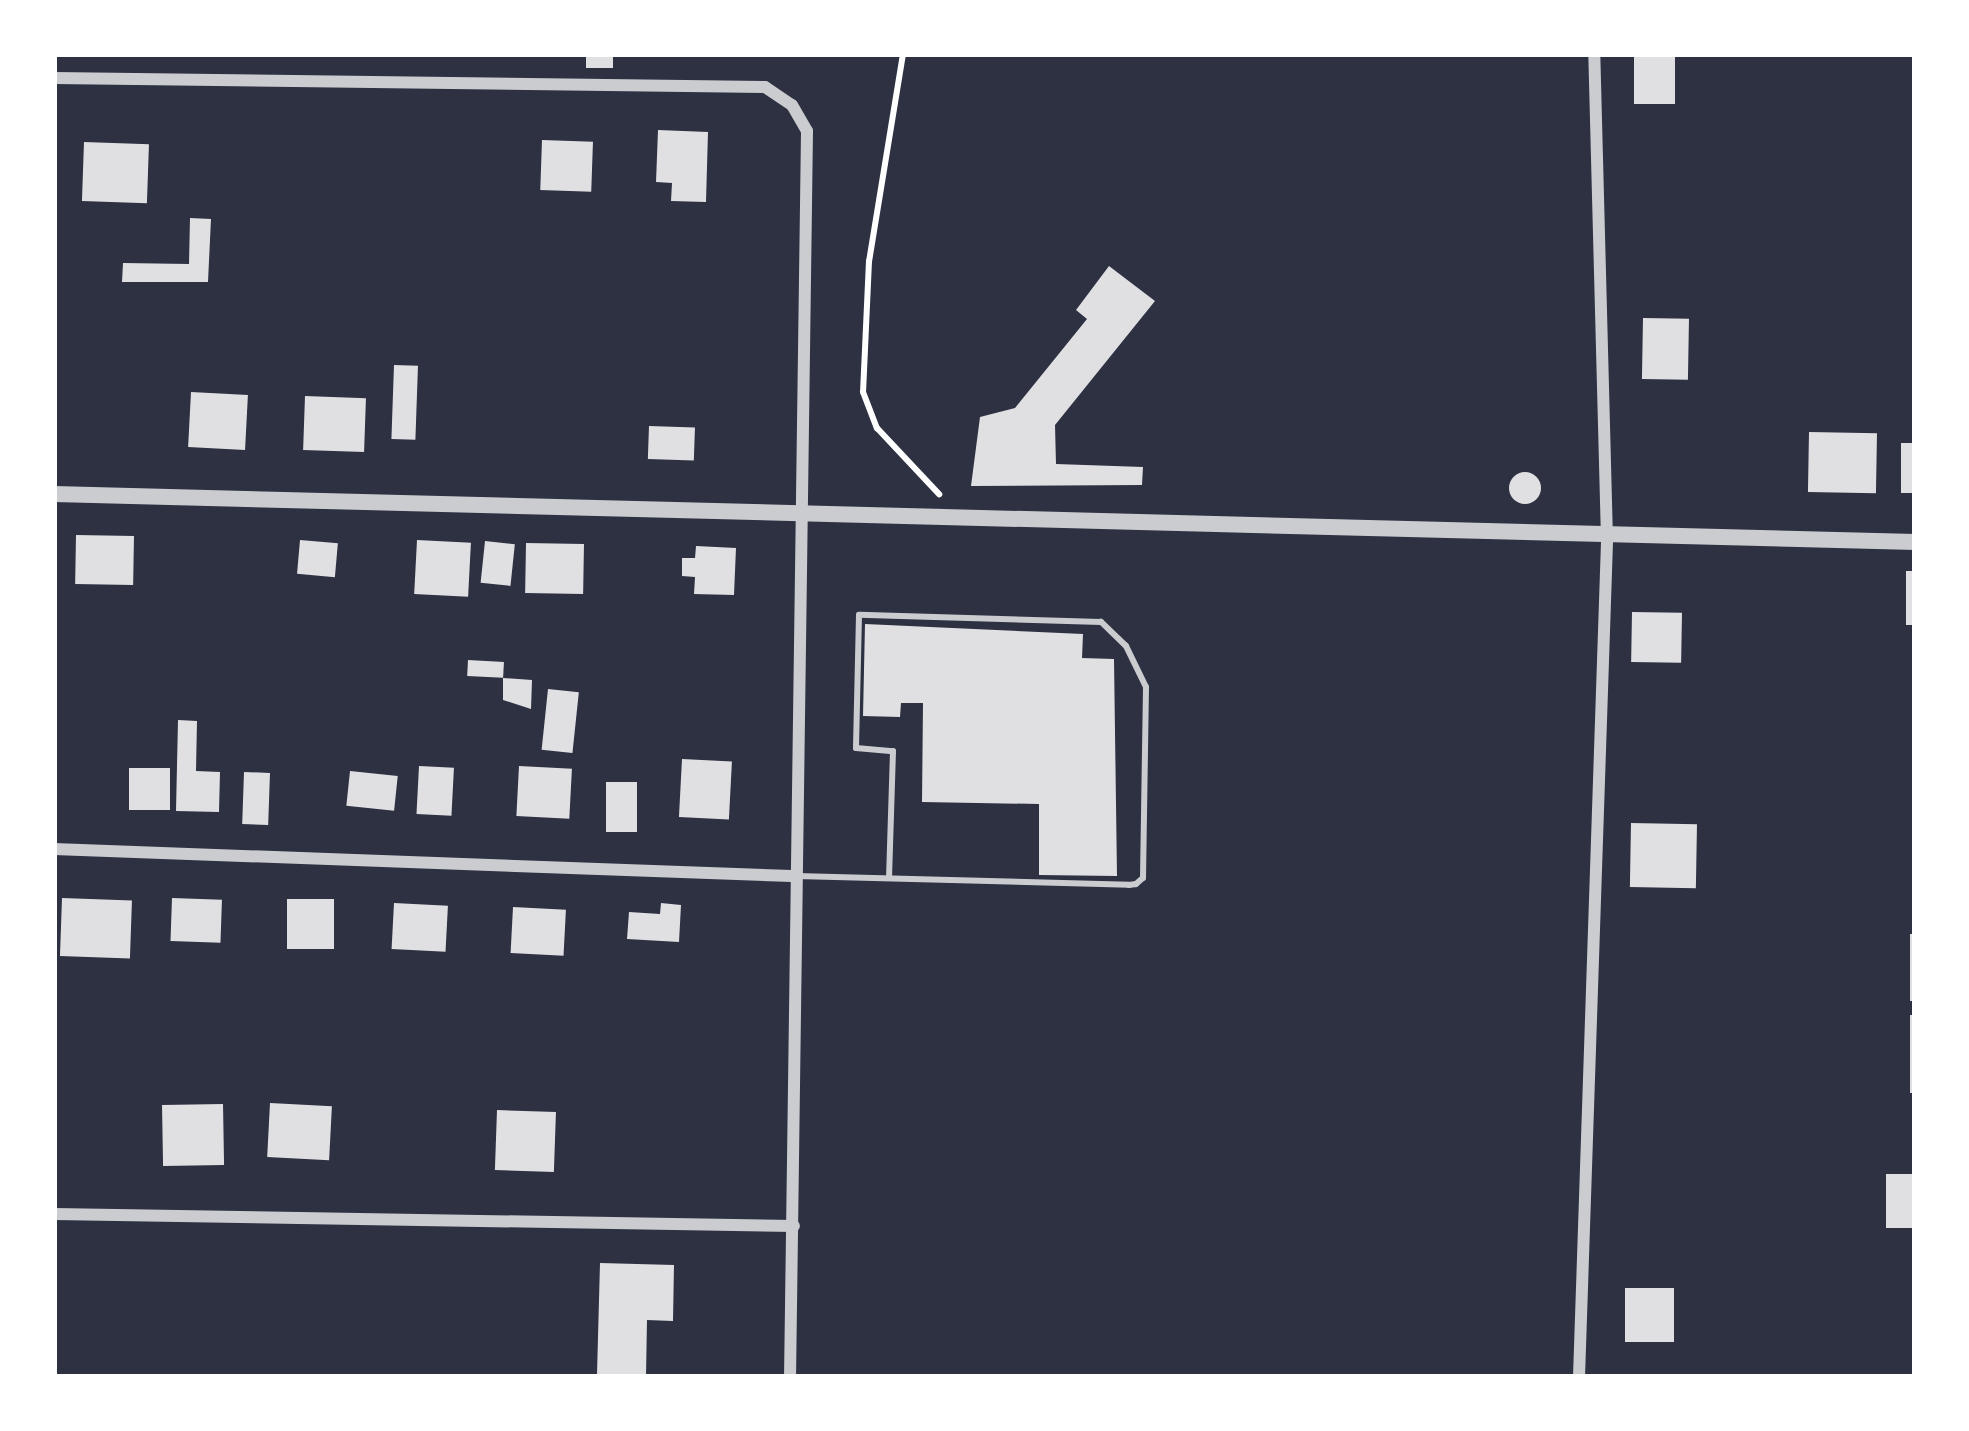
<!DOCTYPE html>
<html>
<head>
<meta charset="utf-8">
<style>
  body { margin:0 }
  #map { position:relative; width:1969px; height:1431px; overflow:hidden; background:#2d3142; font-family:"Sofia Sans Condensed",sans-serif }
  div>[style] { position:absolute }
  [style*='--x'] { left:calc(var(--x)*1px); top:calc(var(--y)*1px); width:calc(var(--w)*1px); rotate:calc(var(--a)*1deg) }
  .building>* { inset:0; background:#e0e0e3; transform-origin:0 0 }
  .round { border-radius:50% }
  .path>* { height:6px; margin:-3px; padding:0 3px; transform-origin:3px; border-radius:3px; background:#fff }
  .service>* { height:6px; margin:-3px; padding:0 3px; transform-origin:3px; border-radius:3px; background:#caccd0 }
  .minor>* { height:12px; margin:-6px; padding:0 6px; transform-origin:6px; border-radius:6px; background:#caccd0 }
  .tertiary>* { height:16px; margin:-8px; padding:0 8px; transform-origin:8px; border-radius:8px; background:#caccd0 }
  span { translate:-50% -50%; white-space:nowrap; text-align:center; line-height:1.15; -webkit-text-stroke:10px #fff; paint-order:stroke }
  .frame { position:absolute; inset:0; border:57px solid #fff; pointer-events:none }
</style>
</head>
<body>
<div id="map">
  <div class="building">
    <i style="left:586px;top:54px;width:27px;height:14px"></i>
    <i style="left:1634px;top:54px;width:41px;height:50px"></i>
    <i style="clip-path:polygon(658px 130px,708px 132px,706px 202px,671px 201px,672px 183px,656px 182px)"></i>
    <i style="left:542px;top:140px;width:51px;height:50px;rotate:2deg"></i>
    <i style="left:84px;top:142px;width:65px;height:59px;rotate:2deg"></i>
    <i style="clip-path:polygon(190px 218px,211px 219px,208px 282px,122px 282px,123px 263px,189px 264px)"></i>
    <i style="clip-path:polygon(1109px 266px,1155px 301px,1055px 425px,1056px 464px,1143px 467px,1142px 485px,971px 486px,980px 417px,1015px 408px,1087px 319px,1076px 310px)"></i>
    <i style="left:1643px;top:318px;width:46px;height:61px;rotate:1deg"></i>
    <i style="left:394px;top:365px;width:24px;height:74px;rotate:2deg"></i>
    <i style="left:191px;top:392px;width:57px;height:55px;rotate:3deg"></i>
    <i style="left:305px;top:396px;width:61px;height:54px;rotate:2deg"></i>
    <i style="left:649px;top:426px;width:46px;height:33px;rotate:2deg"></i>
    <i style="left:1809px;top:432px;width:68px;height:60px;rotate:1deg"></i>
    <i style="left:1901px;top:443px;width:14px;height:50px"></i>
    <i class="round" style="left:1509px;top:472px;width:32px;height:32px"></i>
    <i style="left:76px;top:535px;width:58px;height:49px;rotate:1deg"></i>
    <i style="left:300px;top:540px;width:38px;height:34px;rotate:5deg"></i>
    <i style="left:417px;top:540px;width:54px;height:54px;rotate:3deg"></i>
    <i style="left:485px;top:541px;width:30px;height:42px;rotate:6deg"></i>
    <i style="left:526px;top:543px;width:58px;height:50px;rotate:1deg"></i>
    <i style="clip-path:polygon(696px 546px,736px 548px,734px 595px,694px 594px,695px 577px,682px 576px,682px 558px,695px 558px)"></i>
    <i style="left:1906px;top:571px;width:9px;height:54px"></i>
    <i style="left:1632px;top:612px;width:50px;height:50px;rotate:1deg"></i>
    <i style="clip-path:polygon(865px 624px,1083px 634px,1082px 658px,1114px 659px,1117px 876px,1039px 875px,1039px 804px,922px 802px,923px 703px,901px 703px,900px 717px,863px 716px)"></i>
    <i style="left:468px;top:660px;width:36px;height:16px;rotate:3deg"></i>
    <i style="clip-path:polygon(503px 678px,532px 680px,531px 709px,503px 700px)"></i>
    <i style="left:548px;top:689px;width:31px;height:61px;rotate:6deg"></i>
    <i style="clip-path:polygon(178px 720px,197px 721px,196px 771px,220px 772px,219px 812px,176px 811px)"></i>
    <i style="left:682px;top:759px;width:50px;height:58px;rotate:3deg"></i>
    <i style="left:419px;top:766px;width:35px;height:48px;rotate:3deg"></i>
    <i style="left:519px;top:766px;width:53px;height:50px;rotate:3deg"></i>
    <i style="left:129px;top:768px;width:41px;height:42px"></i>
    <i style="left:350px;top:771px;width:48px;height:35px;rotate:6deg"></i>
    <i style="left:244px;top:772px;width:26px;height:52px;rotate:2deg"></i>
    <i style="left:606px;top:782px;width:31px;height:50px"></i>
    <i style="left:1631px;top:823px;width:66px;height:64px;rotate:1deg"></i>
    <i style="left:62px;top:898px;width:70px;height:58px;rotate:2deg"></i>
    <i style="left:172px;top:898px;width:50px;height:43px;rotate:2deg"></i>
    <i style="left:334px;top:899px;width:50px;height:47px;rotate:90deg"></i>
    <i style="left:394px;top:903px;width:54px;height:46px;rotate:3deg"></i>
    <i style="clip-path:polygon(661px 903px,681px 905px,679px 942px,627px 939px,629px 912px,660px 914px)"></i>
    <i style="left:513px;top:907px;width:53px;height:46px;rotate:3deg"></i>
    <i style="left:1910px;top:934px;width:5px;height:67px"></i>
    <i style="left:1910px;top:1015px;width:5px;height:78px"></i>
    <i style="left:270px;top:1103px;width:62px;height:54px;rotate:3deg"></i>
    <i style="left:223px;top:1104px;width:61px;height:61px;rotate:89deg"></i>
    <i style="left:497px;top:1110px;width:59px;height:60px;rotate:2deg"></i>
    <i style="left:1886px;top:1174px;width:29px;height:54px"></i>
    <i style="clip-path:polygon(600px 1263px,674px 1265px,673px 1321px,647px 1320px,646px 1376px,597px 1374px)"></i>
    <i style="left:1625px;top:1288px;width:49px;height:54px"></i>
  </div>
  <div class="path">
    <i style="--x:903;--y:54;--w:210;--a:99.3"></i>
    <i style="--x:869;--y:261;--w:131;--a:92.6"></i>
    <i style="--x:863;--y:392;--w:39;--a:69"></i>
    <i style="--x:877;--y:428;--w:91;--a:46.8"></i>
  </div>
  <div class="service">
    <i style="--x:796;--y:876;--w:333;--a:1.5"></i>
    <i style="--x:1129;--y:885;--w:7;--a:-8"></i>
    <i style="--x:1136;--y:884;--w:9;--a:-41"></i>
    <i style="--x:1143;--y:878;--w:191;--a:-89.1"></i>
    <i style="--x:1146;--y:687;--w:46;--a:-116"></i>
    <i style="--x:1126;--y:646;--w:35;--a:-136"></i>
    <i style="--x:1101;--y:622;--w:242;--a:-178.3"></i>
    <i style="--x:859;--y:615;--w:133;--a:91.3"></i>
    <i style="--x:856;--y:748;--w:37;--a:5"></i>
    <i style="--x:893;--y:751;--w:127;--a:91.8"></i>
  </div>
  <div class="minor">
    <i style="--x:54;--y:78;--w:711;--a:0.73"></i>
    <i style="--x:765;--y:87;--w:32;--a:34"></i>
    <i style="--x:792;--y:105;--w:30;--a:60"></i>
    <i style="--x:807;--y:131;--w:1246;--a:90.78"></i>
    <i style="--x:54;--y:849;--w:738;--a:2.1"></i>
    <i style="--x:54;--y:1214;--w:740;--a:0.93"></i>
    <i style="--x:1579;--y:1377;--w:837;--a:-88.08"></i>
    <i style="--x:1607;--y:540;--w:486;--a:-91.5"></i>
  </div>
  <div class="tertiary">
    <i style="--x:54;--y:494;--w:1862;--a:1.48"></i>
  </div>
  <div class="frame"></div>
</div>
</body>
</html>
